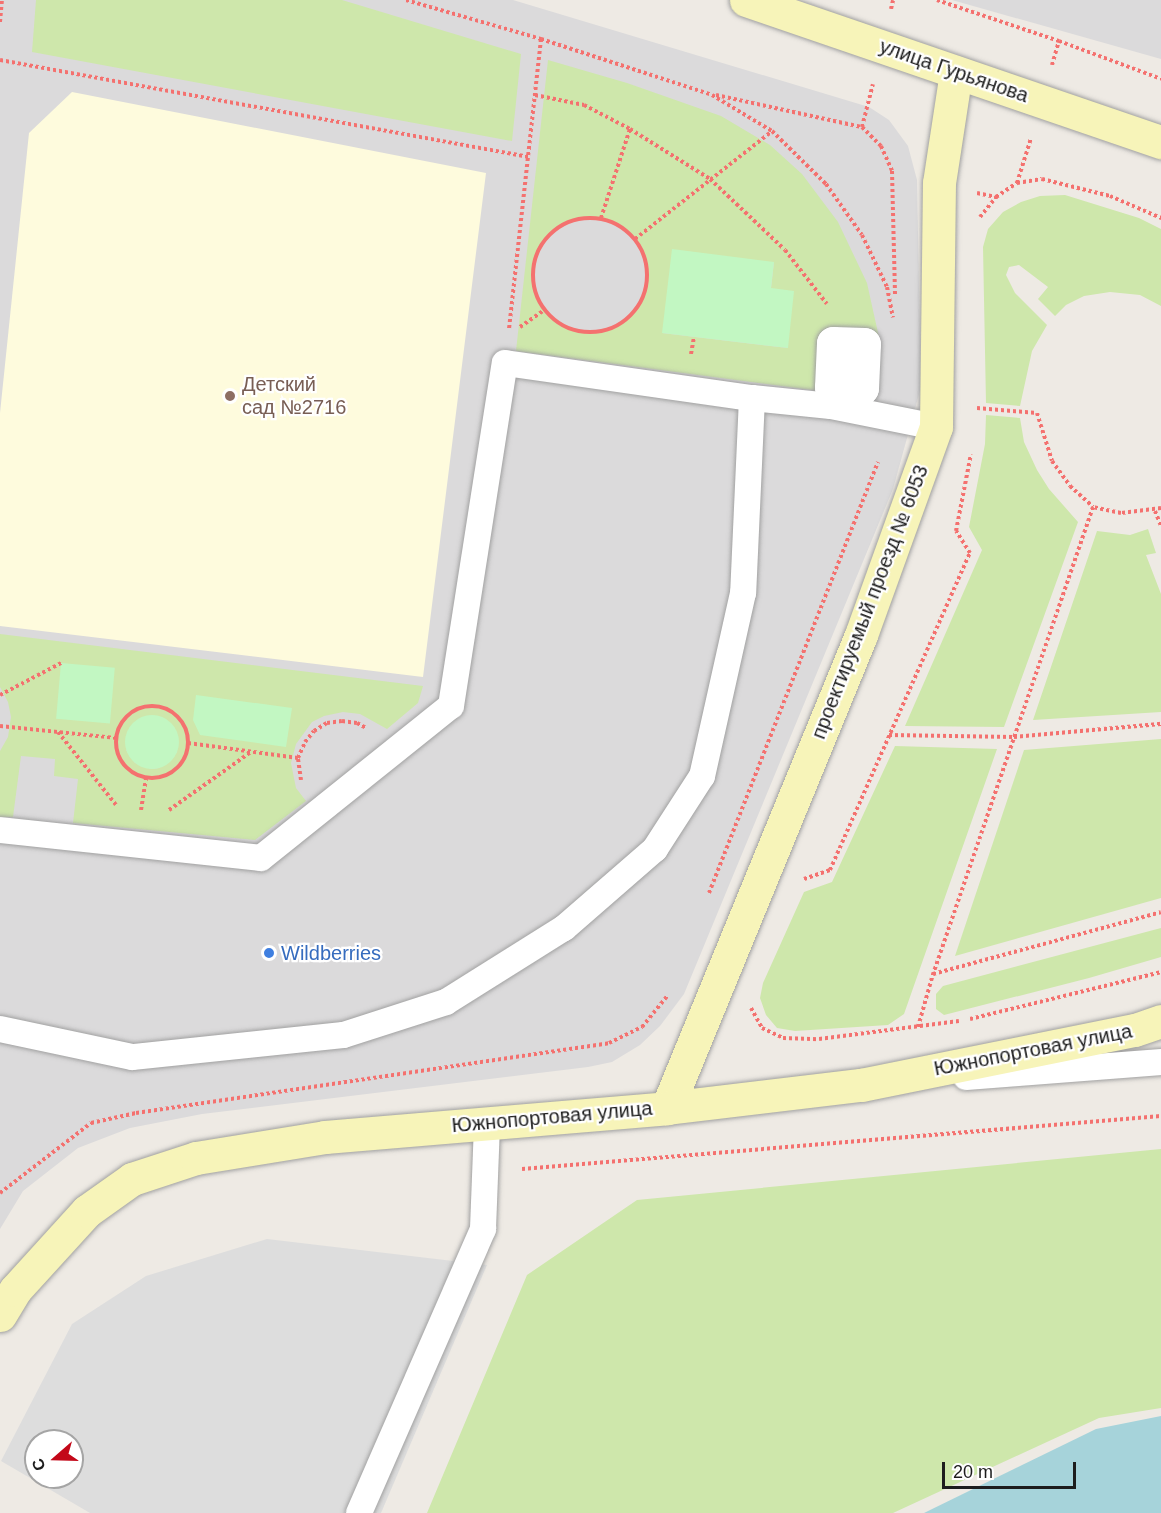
<!DOCTYPE html>
<html>
<head>
<meta charset="utf-8">
<style>
  body { margin:0 }
  #map { position:relative; width:1161px; height:1513px; overflow:hidden; background:#eeeae4; font-family:Helvetica,sans-serif }
  div>[style] { position:absolute }
  [style*='--x'] { left:calc(var(--x)*1px); top:calc(var(--y)*1px); width:calc(var(--w)*1px); rotate:calc(var(--a)*1deg) }
  .residential>* { inset:0; background:#dbdadb }
  .education>* { inset:0; background:#fefbdd }
  .grass>* { inset:0; background:#cee7ab }
  .park>* { inset:0; background:#c2f7c2; transform-origin:0 0 }
  .round { border-radius:50% }
  .parking>* { inset:0; background:#ddd }
  .water>* { inset:0; background:#a6d3da }
  .path>* { height:4px; margin-top:-2px; transform-origin:0; background:repeating-linear-gradient(90deg,#f4716f 0 3px,transparent 0 6px) }
  .path>.ring { margin:-2px; padding:0; box-sizing:content-box; background:none; border:4px solid #f4716f; border-radius:50% }
  .roads { filter:drop-shadow(0 0 2px #a1a1a1) drop-shadow(0 0 2px #a1a1a1) }
  .lane>* { height:26px; margin:-13px; padding:0 13px; transform-origin:13px; border-radius:13px; background:#fff }
  .street>* { height:33px; margin:-16.5px; padding:0 16.5px; transform-origin:16.5px; border-radius:16.5px; background:#fff }
  .secondary>* { height:33px; margin:-16.5px; padding:0 16.5px; transform-origin:16.5px; border-radius:16.5px; background:#f7f4b9 }
  .dots>* { width:16px; height:16px; translate:-50% -50%; box-sizing:border-box; border:3px solid #fff; border-radius:50% }
  span { translate:-50% -50%; white-space:nowrap; text-align:center; line-height:1.15; -webkit-text-stroke:4.5px #fff; paint-order:stroke }
  .street-label { font-size:20px; color:#1d1d1d }
  .education-label { font-size:20px; color:#785e54 }
  .left { translate:0 -50%; text-align:left }
  .shop-label { font-size:20px; color:#366cbe }
  .north { position:absolute; left:24px; top:1429px; width:60px; height:60px; box-sizing:border-box; background:#fff; border:2px solid #a5a5a5; border-radius:50%; rotate:250deg; font-size:16px; font-weight:700; line-height:24px; text-align:center; color:#1d1d1d }
  .north::after { content:''; display:block; margin:auto; width:21px; height:27px; background:#c30819; clip-path:polygon(50% 0,100% 100%,50% 72%,0 100%) }
  .scale { position:absolute; left:942px; top:1462px; width:134px; height:27px; box-sizing:border-box; border:3px solid #1d1d1d; border-top:0; padding-left:8px; font-size:18px; line-height:21px; white-space:nowrap; color:#1d1d1d; -webkit-text-stroke:4px #fff; paint-order:stroke }
</style>
</head>
<body>
<div id="map">
  <div class="residential">
    <i style="clip-path:polygon(0 0,513px 0,869px 107px,889px 120px,908px 146px,917px 180px,921px 387px,893px 489px,684px 994px,660px 1026px,640px 1045px,612px 1062px,588px 1067px,202px 1114px,130px 1128px,78px 1148px,23px 1191px,0 1229px)"></i>
    <i style="clip-path:polygon(952px 0,1161px 0,1161px 59px)"></i>
  </div>
  <div class="education">
    <i style="clip-path:polygon(72px 92px,486px 173px,423px 677px,0 626px,0 413px,29px 133px)"></i>
  </div>
  <div class="grass">
    <i style="clip-path:polygon(36px 0,342px 0,521px 54px,512px 141px,32px 52px)"></i>
    <i style="clip-path:polygon(evenodd,548px 60px,627px 83px,721px 116px,770px 145px,802px 174px,838px 222px,867px 283px,880px 342px,873px 398px,516px 351px,548px 60px,581px 218px,601px 218px,620px 226px,635px 239px,644px 256px,647px 274px,645px 292px,637px 308px,624px 321px,609px 330px,591px 333px,573px 330px,556px 322px,544px 310px,534px 292px,532px 272px,537px 253px,547px 236px,563px 224px,581px 218px,548px 60px,774px 262px,771px 288px,788px 348px,662px 333px,774px 262px)"></i>
    <i style="clip-path:polygon(1065px 195px,1139px 218px,1161px 229px,1161px 306px,1140px 295px,1110px 292px,1084px 296px,1066px 305px,1055px 316px,1038px 299px,1048px 287px,1019px 265px,1009px 267px,1006px 275px,1015px 293px,1047px 325px,1032px 351px,1020px 406px,986px 403px,983px 247px,988px 229px,1003px 212px,1021px 202px,1040px 196px)"></i>
    <i style="clip-path:polygon(986px 415px,1020px 418px,1024px 442px,1037px 470px,1049px 489px,1078px 522px,1004px 727px,905px 726px,982px 550px,969px 527px,985px 444px)"></i>
    <i style="clip-path:polygon(1148px 529px,1156px 553px,1146px 555px,1161px 594px,1161px 712px,1033px 720px,1097px 531px,1130px 535px)"></i>
    <i style="clip-path:polygon(evenodd,0 634px,423px 686px,418px 703px,387px 729px,360px 714px,343px 712px,324px 716px,312px 722px,296px 744px,291px 763px,296px 788px,306px 801px,255px 840px,73px 823px,78px 779px,54px 776px,55px 759px,21px 756px,13px 817px,0 817px,0 751px,8px 737px,11px 717px,8px 702px,0 687px,0 634px,177px 733px,177px 752px,159px 768px,151px 769px,135px 763px,126px 750px,177px 733px)"></i>
    <i style="clip-path:polygon(1161px 739px,1161px 898px,955px 956px,1024px 750px)"></i>
    <i style="clip-path:polygon(895px 746px,997px 749px,904px 1014px,888px 1025px,795px 1031px,777px 1028px,766px 1015px,760px 998px,763px 983px,804px 892px,832px 882px)"></i>
    <i style="clip-path:polygon(1161px 928px,1161px 957px,1089px 978px,944px 1015px,936px 1009px,936px 994px,943px 986px)"></i>
    <i style="clip-path:polygon(1161px 1149px,1161px 1408px,1099px 1418px,893px 1513px,427px 1513px,527px 1275px,637px 1200px)"></i>
  </div>
  <div class="park">
    <i style="clip-path:polygon(672px 249px,774px 262px,771px 288px,794px 291px,788px 348px,662px 333px)"></i>
    <i style="left:61px;top:663px;width:54px;height:56px;rotate:5deg"></i>
    <i style="clip-path:polygon(196px 695px,292px 708px,286px 747px,200px 735px,193px 720px)"></i>
    <i class="round" style="left:125px;top:715px;width:54px;height:54px"></i>
  </div>
  <div class="parking">
    <i style="clip-path:polygon(evenodd,267px 1239px,487px 1265px,381px 1513px,90px 1513px,1px 1461px,72px 1324px,146px 1276px,267px 1239px,36px 1441px,72px 1441px,72px 1477px,36px 1477px,36px 1441px)"></i>
  </div>
  <div class="water">
    <i style="clip-path:polygon(1161px 1416px,1161px 1513px,924px 1513px,1096px 1429px)"></i>
  </div>
  <div class="path">
    <i style="--x:406;--y:0;--w:141;--a:16.1"></i>
    <i style="--x:541;--y:39;--w:291;--a:96.3"></i>
    <i style="--x:937;--y:0;--w:129;--a:18.6"></i>
    <i style="--x:1059;--y:41;--w:109;--a:20.4"></i>
    <i style="--x:891;--y:9;--w:9;--a:-77"></i>
    <i style="--x:0;--y:22;--w:22;--a:-85"></i>
    <i style="--x:541;--y:39;--w:180;--a:18.1"></i>
    <i style="--x:712;--y:95;--w:70;--a:31"></i>
    <i style="--x:772;--y:131;--w:76;--a:44.5"></i>
    <i style="--x:826;--y:184;--w:62;--a:54.8"></i>
    <i style="--x:862;--y:235;--w:58;--a:64.3"></i>
    <i style="--x:887;--y:287;--w:31;--a:79"></i>
    <i style="--x:0;--y:60;--w:538;--a:10.39"></i>
    <i style="--x:1052;--y:65;--w:25;--a:-74"></i>
    <i style="--x:535;--y:95;--w:50;--a:11.5"></i>
    <i style="--x:584;--y:105;--w:52;--a:27.6"></i>
    <i style="--x:630;--y:129;--w:94;--a:32"></i>
    <i style="--x:710;--y:179;--w:103;--a:43.4"></i>
    <i style="--x:785;--y:250;--w:68;--a:52.1"></i>
    <i style="--x:716;--y:95;--w:149;--a:12.4"></i>
    <i style="--x:862;--y:127;--w:27;--a:45"></i>
    <i style="--x:881;--y:146;--w:27;--a:66"></i>
    <i style="--x:892;--y:171;--w:124;--a:88.6"></i>
    <i style="--x:862;--y:127;--w:44;--a:-75.7"></i>
    <i style="--x:1017;--y:183;--w:47;--a:-72.7"></i>
    <i style="--x:977;--y:193;--w:19;--a:12"></i>
    <i style="--x:980;--y:217;--w:26;--a:-51"></i>
    <i style="--x:996;--y:197;--w:25;--a:-34"></i>
    <i style="--x:1017;--y:183;--w:25;--a:-9"></i>
    <i style="--x:1042;--y:179;--w:70;--a:14"></i>
    <i style="--x:1110;--y:196;--w:56;--a:23.3"></i>
    <i class="ring" style="left:533px;top:218px;width:110px;height:110px"></i>
    <i style="--x:601;--y:218;--w:94;--a:-72"></i>
    <i style="--x:635;--y:239;--w:174;--a:-38.2"></i>
    <i style="--x:520;--y:327;--w:29;--a:-35"></i>
    <i style="--x:691;--y:354;--w:17;--a:-80"></i>
    <i style="--x:977;--y:408;--w:60;--a:4.8"></i>
    <i style="--x:1037;--y:413;--w:50;--a:72.6"></i>
    <i style="--x:1052;--y:461;--w:31;--a:54"></i>
    <i style="--x:1070;--y:486;--w:31;--a:42"></i>
    <i style="--x:1161;--y:508;--w:40;--a:172.9"></i>
    <i style="--x:1121;--y:513;--w:29;--a:-168"></i>
    <i style="--x:1093;--y:507;--w:494;--a:108.9"></i>
    <i style="--x:933;--y:974;--w:236;--a:-15.2"></i>
    <i style="--x:1155;--y:511;--w:16;--a:68"></i>
    <i style="--x:0;--y:695;--w:69;--a:-27.7"></i>
    <i class="ring" style="left:116px;top:706px;width:68px;height:68px"></i>
    <i style="--x:0;--y:726;--w:118;--a:5.9"></i>
    <i style="--x:58;--y:732;--w:93;--a:51.5"></i>
    <i style="--x:889;--y:735;--w:125;--a:0.9"></i>
    <i style="--x:1014;--y:737;--w:148;--a:-5.1"></i>
    <i style="--x:188;--y:743;--w:111;--a:7.8"></i>
    <i style="--x:301;--y:780;--w:22;--a:-98"></i>
    <i style="--x:298;--y:758;--w:17;--a:-66"></i>
    <i style="--x:305;--y:742;--w:14;--a:-51"></i>
    <i style="--x:314;--y:731;--w:15;--a:-32"></i>
    <i style="--x:327;--y:723;--w:15;--a:-8"></i>
    <i style="--x:342;--y:721;--w:15;--a:8"></i>
    <i style="--x:357;--y:723;--w:10;--a:29"></i>
    <i style="--x:141;--y:810;--w:32;--a:-81"></i>
    <i style="--x:169;--y:810;--w:100;--a:-35.3"></i>
    <i style="--x:804;--y:879;--w:28;--a:-19"></i>
    <i style="--x:830;--y:870;--w:347;--a:-66.2"></i>
    <i style="--x:970;--y:553;--w:26;--a:-122"></i>
    <i style="--x:956;--y:531;--w:78;--a:-79"></i>
    <i style="--x:709;--y:893;--w:463;--a:-68.6"></i>
    <i style="--x:751;--y:1008;--w:23;--a:61"></i>
    <i style="--x:762;--y:1028;--w:23;--a:25"></i>
    <i style="--x:783;--y:1038;--w:36;--a:2"></i>
    <i style="--x:819;--y:1039;--w:141;--a:-7.3"></i>
    <i style="--x:970;--y:1019;--w:197;--a:-13.8"></i>
    <i style="--x:918;--y:1027;--w:55;--a:-74.2"></i>
    <i style="--x:522;--y:1169;--w:641;--a:-4.74"></i>
    <i style="--x:0;--y:1193;--w:115;--a:-37.6"></i>
    <i style="--x:91;--y:1123;--w:46;--a:-12.5"></i>
    <i style="--x:136;--y:1113;--w:478;--a:-8.4"></i>
    <i style="--x:609;--y:1043;--w:37;--a:-26"></i>
    <i style="--x:642;--y:1027;--w:41;--a:-50.9"></i>
  </div>
  <div class="roads">
    <div class="lane">
      <i style="--x:752;--y:398;--w:79;--a:5.8"></i>
      <i style="--x:831;--y:406;--w:107;--a:11.3"></i>
      <i style="--x:0;--y:830;--w:262;--a:6.1"></i>
      <i style="--x:261;--y:858;--w:243;--a:-38.7"></i>
      <i style="--x:451;--y:706;--w:347;--a:-81.1"></i>
      <i style="--x:505;--y:363;--w:249;--a:8.1"></i>
      <i style="--x:752;--y:398;--w:195;--a:92.6"></i>
      <i style="--x:743;--y:593;--w:188;--a:102.6"></i>
      <i style="--x:702;--y:776;--w:87;--a:122.8"></i>
      <i style="--x:655;--y:849;--w:121;--a:139"></i>
      <i style="--x:564;--y:928;--w:139;--a:147.9"></i>
      <i style="--x:446;--y:1002;--w:108;--a:162.2"></i>
      <i style="--x:343;--y:1035;--w:212;--a:174"></i>
      <i style="--x:132;--y:1057;--w:135;--a:-168"></i>
      <i style="--x:966;--y:1077;--w:196;--a:-4.4"></i>
      <i style="--x:359;--y:1513;--w:310;--a:-66.4"></i>
      <i style="--x:483;--y:1229;--w:106;--a:-87.8"></i>
    </div>
    <div class="street">
      <i style="--x:833;--y:343;--w:31;--a:2"></i>
      <i style="--x:864;--y:344;--w:44;--a:92.6"></i>
      <i style="--x:862;--y:388;--w:31;--a:-178"></i>
      <i style="--x:831;--y:387;--w:44;--a:-87.4"></i>
    </div>
    <div class="secondary">
      <i style="--x:746;--y:0;--w:439;--a:18.9"></i>
      <i style="--x:667;--y:1108;--w:511;--a:-67.7"></i>
      <i style="--x:861;--y:635;--w:221;--a:-70.2"></i>
      <i style="--x:936;--y:427;--w:244;--a:-89.3"></i>
      <i style="--x:939;--y:183;--w:112;--a:-81.3"></i>
      <i style="--x:0;--y:1315;--w:29;--a:-59"></i>
      <i style="--x:15;--y:1290;--w:107;--a:-47.7"></i>
      <i style="--x:87;--y:1211;--w:55;--a:-35.4"></i>
      <i style="--x:132;--y:1179;--w:67;--a:-18.2"></i>
      <i style="--x:196;--y:1158;--w:131;--a:-9.2"></i>
      <i style="--x:325;--y:1137;--w:343;--a:-4.8"></i>
      <i style="--x:667;--y:1108;--w:195;--a:-6.8"></i>
      <i style="--x:861;--y:1085;--w:279;--a:-11.4"></i>
      <i style="--x:1135;--y:1030;--w:28;--a:-19"></i>
    </div>
  </div>
  <div class="dots">
    <i style="left:230px;top:396px;background:#8d6e63"></i>
    <i style="left:269px;top:953px;background:#3f7fe0"></i>
  </div>
  <div class="street-label">
    <span style="left:954px;top:71px;rotate:19deg">улица Гурьянова</span>
    <span style="left:870px;top:602px;rotate:-69deg">проектируемый проезд № 6053</span>
    <span style="left:1033px;top:1050px;rotate:-11deg">Южнопортовая улица</span>
    <span style="left:552px;top:1117px;rotate:-5deg">Южнопортовая улица</span>
  </div>
  <div class="education-label">
    <span class="left" style="left:242px;top:396px">Детский<br>сад №2716</span>
  </div>
  <div class="shop-label">
    <span class="left" style="left:281px;top:953px">Wildberries</span>
  </div>
  <div class="north">С</div>
  <div class="scale">20 m</div>
</div>
</body>
</html>
